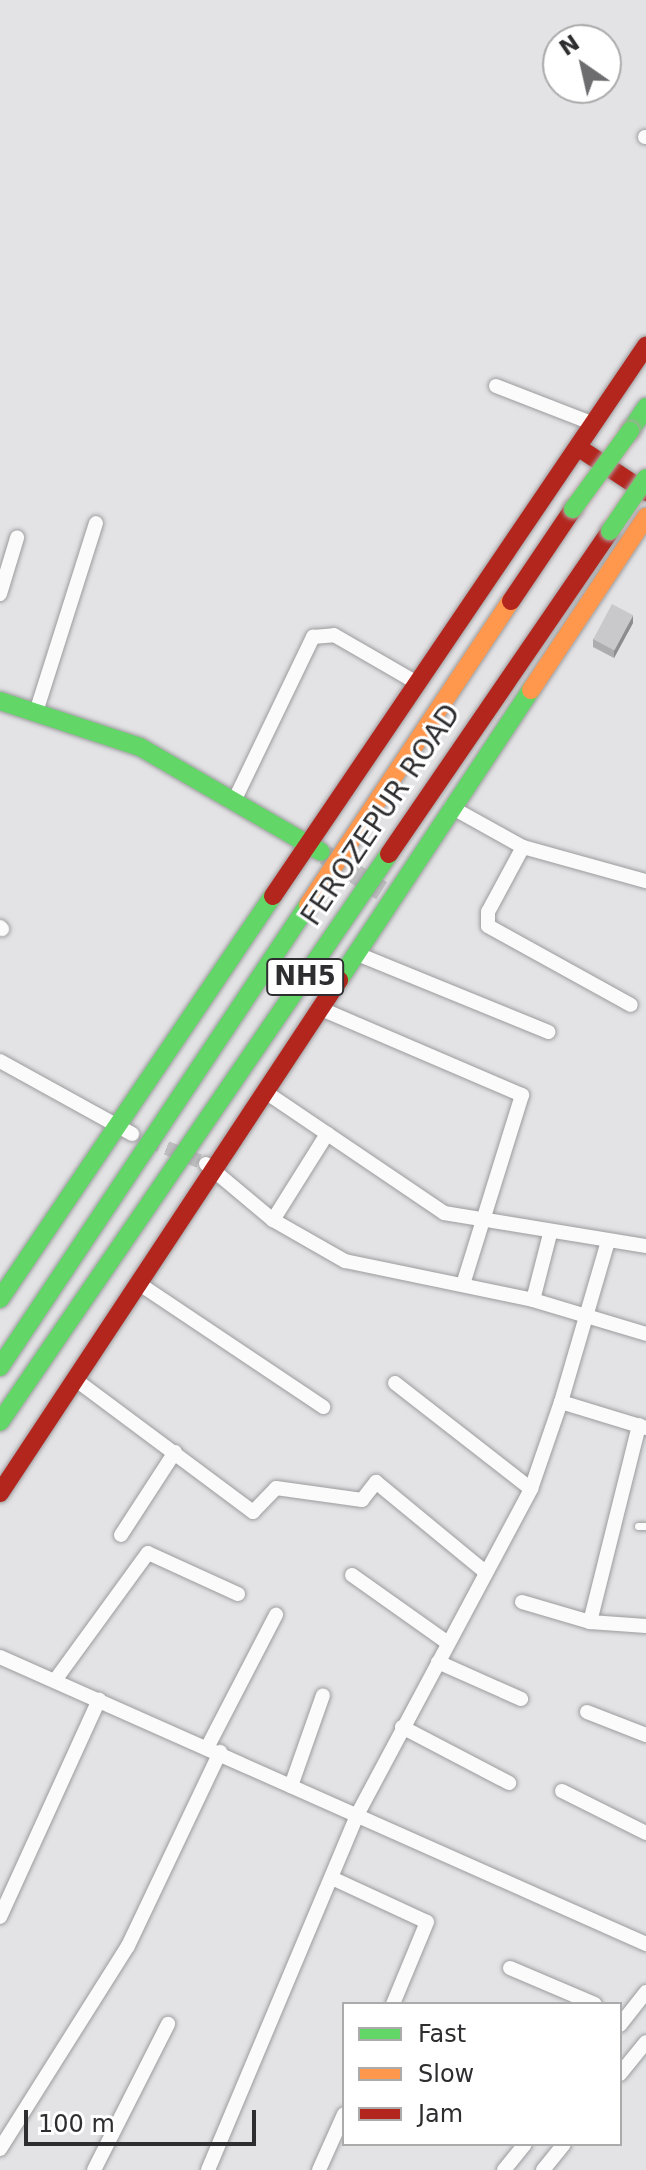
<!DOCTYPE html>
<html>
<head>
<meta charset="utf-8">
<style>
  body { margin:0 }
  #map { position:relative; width:646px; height:2170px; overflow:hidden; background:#e3e2e5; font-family:"DejaVu Sans",sans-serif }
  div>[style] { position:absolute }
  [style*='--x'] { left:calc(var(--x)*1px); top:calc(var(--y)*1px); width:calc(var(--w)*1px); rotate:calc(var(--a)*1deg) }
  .street-tunnel>* { height:14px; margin-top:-7px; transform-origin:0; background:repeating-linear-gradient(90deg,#bfbec1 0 14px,transparent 0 21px) }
  .secondary-tunnel>* { height:20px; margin-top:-10px; transform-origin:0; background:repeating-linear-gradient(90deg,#bfbec1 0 20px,transparent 0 30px) }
  .roads { filter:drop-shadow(0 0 2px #9c9c9e) drop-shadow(0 0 2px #9c9c9e) }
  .lane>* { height:7px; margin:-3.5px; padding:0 3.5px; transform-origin:3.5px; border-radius:3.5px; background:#fbfbfb }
  .street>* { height:14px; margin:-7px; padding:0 7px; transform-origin:7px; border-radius:7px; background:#fbfbfb }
  .fast>* { height:18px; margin:-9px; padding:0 9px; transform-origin:9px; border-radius:9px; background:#63d668 }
  .slow>* { height:18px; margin:-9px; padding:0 9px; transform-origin:9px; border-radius:9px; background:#ff974d }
  .jam>* { height:18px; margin:-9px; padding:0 9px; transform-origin:9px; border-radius:9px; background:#b3261e }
  .bridges { filter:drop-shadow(0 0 2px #b2a1a4) drop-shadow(0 0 2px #b2a1a4) }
  .fast-bridge>* { height:18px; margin:-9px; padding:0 9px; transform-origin:9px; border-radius:9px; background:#63d668 }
  .wall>* { inset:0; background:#adadaf }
  .shaded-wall>* { inset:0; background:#8d8d8e }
  .building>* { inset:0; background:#c9c9cb; transform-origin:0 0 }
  span { translate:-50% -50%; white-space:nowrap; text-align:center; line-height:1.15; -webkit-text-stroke:6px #fff; paint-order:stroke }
  .shield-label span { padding:2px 6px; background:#fff; border:2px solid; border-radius:6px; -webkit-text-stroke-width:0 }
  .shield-label { font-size:26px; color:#2e2d2f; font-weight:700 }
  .street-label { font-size:28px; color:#2e2d2f }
  .legend { position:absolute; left:342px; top:2002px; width:280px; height:144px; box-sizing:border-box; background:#fff; border:2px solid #ababac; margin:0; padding:10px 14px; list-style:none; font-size:24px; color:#2e2d2f }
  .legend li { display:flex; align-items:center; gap:16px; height:40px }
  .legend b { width:40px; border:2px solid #ababac }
  .north { position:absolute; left:542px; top:24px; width:80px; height:80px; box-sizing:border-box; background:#fff; border:2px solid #ababac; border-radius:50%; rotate:326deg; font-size:22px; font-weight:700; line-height:32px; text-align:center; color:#2e2d2f }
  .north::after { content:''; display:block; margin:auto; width:28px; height:36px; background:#6d6c6f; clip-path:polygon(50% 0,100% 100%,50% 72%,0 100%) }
  .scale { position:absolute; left:24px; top:2110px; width:232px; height:36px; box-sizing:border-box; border:4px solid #2e2d2f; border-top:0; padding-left:10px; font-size:24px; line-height:28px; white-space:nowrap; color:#2e2d2f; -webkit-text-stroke:6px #fff; paint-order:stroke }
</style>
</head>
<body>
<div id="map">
  <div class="street-tunnel">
    <i style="--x:147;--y:1140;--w:64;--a:22.1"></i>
  </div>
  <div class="secondary-tunnel">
    <i style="--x:325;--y:855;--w:67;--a:32.3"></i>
  </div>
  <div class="roads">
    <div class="lane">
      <i style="--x:638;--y:1526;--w:8;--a:0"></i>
    </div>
    <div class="street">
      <i style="--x:645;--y:137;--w:1;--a:0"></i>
      <i style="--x:496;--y:386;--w:105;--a:21.2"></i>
      <i style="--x:0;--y:594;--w:59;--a:-73.1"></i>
      <i style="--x:37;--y:709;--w:195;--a:-72.4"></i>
      <i style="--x:236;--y:797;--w:178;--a:-64.3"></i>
      <i style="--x:313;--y:637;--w:21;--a:-5"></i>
      <i style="--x:334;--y:635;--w:98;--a:30"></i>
      <i style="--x:451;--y:807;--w:82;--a:29.1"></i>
      <i style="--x:523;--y:847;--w:128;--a:15.5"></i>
      <i style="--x:523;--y:847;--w:74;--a:118.3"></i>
      <i style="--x:488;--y:912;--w:14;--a:90"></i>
      <i style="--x:488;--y:926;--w:163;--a:28.9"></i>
      <i style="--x:0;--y:927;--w:3;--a:45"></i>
      <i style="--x:355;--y:953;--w:209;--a:22.2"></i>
      <i style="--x:319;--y:1008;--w:221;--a:23.2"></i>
      <i style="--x:522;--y:1095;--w:198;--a:107.3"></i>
      <i style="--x:0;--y:1061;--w:151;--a:28.9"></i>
      <i style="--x:264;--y:1091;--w:217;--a:34.1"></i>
      <i style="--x:444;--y:1213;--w:205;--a:9.3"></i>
      <i style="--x:206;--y:1164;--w:87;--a:39.9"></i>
      <i style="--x:273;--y:1220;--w:83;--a:29.7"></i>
      <i style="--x:345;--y:1261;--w:192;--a:11.7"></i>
      <i style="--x:533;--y:1300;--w:118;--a:16.7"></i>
      <i style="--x:273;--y:1220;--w:102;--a:-57.9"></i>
      <i style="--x:138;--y:1283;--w:223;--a:33.8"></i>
      <i style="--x:533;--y:1300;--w:68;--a:-75.6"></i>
      <i style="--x:76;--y:1380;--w:221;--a:36.7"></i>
      <i style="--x:253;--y:1512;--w:33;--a:-46"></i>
      <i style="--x:276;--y:1488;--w:87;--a:7.9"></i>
      <i style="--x:362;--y:1500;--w:23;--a:-52"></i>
      <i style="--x:376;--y:1482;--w:141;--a:39.5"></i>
      <i style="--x:395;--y:1383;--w:172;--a:37.9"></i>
      <i style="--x:561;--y:1402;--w:168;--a:-73.7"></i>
      <i style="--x:121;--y:1535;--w:99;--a:-57"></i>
      <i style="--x:352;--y:1575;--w:118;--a:35.3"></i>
      <i style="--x:522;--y:1602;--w:71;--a:16.4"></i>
      <i style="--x:590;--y:1622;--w:56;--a:4.1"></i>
      <i style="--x:590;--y:1622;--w:203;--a:-76"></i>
      <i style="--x:0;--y:1657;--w:707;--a:23.95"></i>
      <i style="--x:438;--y:1662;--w:91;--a:24"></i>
      <i style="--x:56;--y:1679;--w:156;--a:-53.9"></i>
      <i style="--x:148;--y:1553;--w:99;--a:24.5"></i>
      <i style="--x:587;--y:1712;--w:63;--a:21.3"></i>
      <i style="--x:402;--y:1727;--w:121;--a:27.6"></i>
      <i style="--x:208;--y:1746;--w:148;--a:-62.6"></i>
      <i style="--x:291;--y:1786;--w:96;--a:-70.6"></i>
      <i style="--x:562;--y:1791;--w:94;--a:26.6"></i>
      <i style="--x:334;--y:1879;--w:102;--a:24.8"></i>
      <i style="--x:427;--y:1922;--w:89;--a:112.5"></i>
      <i style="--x:0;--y:1917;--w:239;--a:-65.5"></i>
      <i style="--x:510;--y:1968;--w:92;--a:23"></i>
      <i style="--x:620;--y:2025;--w:42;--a:-51.8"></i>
      <i style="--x:620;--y:2074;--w:41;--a:-50.9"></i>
      <i style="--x:0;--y:2149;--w:240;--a:-57.8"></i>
      <i style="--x:128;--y:1946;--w:215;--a:-64.6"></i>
      <i style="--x:94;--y:2170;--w:164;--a:-63.1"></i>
      <i style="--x:208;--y:2170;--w:385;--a:-67.2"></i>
      <i style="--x:357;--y:1815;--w:370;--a:-61.9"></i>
      <i style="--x:531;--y:1489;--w:92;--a:-71"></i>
      <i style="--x:561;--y:1402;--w:89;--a:17"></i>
      <i style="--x:319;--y:2170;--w:61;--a:-65.9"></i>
      <i style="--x:504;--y:2170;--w:33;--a:-51"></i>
      <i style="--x:543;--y:2170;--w:33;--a:-51"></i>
    </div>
    <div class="fast">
      <i style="--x:630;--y:431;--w:29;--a:-56"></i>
      <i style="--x:0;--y:701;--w:147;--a:18.2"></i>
      <i style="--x:140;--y:747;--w:209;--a:30.1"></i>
      <i style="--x:339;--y:980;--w:348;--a:-56.5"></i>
      <i style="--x:0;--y:1299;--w:487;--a:-55.9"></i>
      <i style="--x:0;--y:1367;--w:555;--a:-56.31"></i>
      <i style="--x:0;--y:1422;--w:688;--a:-55.59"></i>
    </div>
    <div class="slow">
      <i style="--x:531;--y:690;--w:208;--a:-56.4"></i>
      <i style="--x:308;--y:905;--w:366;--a:-56.3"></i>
    </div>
    <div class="jam">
      <i style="--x:579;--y:448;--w:80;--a:33.3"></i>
      <i style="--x:511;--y:601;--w:111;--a:-56"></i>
      <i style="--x:389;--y:854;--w:391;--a:-55.6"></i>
      <i style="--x:273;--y:896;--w:665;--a:-55.86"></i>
      <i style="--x:0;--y:1493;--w:615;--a:-56.54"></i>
    </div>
  </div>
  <div class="bridges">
    <div class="fast-bridge">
      <i style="--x:573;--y:509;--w:97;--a:-53.8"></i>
      <i style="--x:610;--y:531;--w:64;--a:-55.8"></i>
    </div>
  </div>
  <div class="wall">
    <i style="clip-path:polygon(633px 623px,614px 658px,593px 647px,593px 639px)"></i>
  </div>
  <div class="shaded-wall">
    <i style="clip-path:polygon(633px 615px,633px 623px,614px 658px,614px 650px)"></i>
  </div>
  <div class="building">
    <i style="left:612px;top:604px;width:24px;height:40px;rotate:28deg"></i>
  </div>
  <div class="shield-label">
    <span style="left:305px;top:977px">NH5</span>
  </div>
  <div class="street-label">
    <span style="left:381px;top:815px;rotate:-56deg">FEROZEPUR ROAD</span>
  </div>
  <ul class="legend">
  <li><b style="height:10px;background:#63d668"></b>Fast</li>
  <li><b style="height:10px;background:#ff974d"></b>Slow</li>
  <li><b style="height:10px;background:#b3261e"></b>Jam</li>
  </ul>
  <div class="north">N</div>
  <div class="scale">100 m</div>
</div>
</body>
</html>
